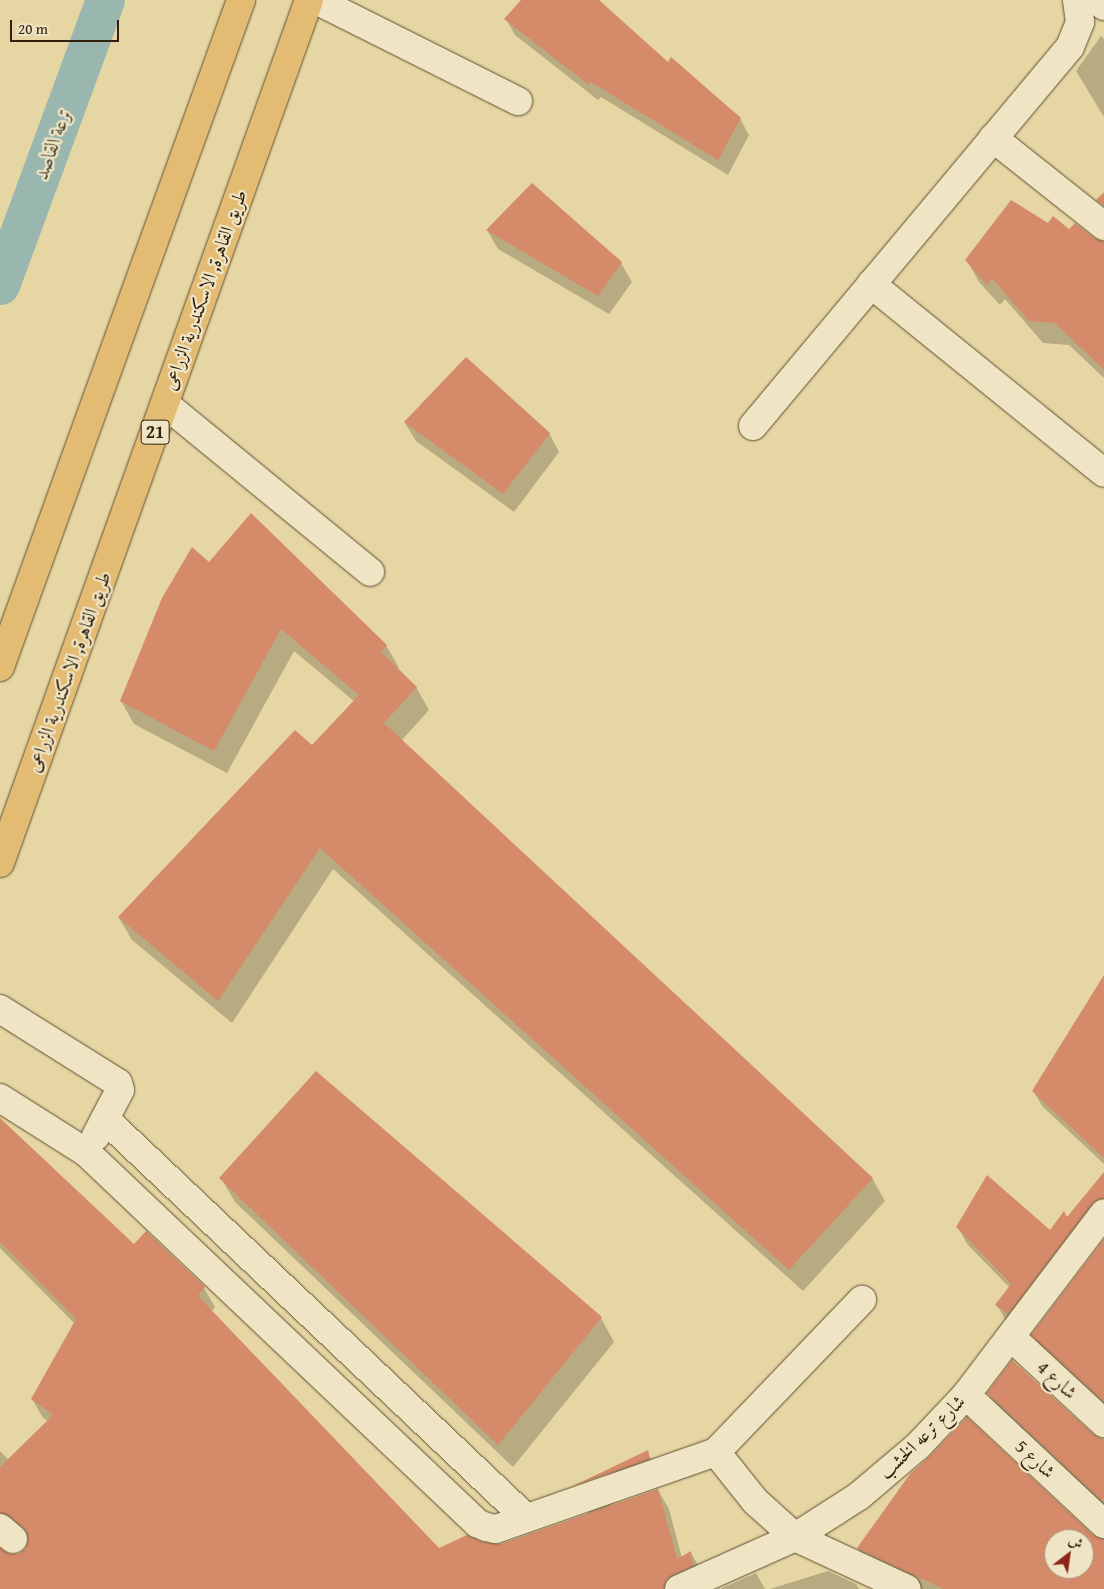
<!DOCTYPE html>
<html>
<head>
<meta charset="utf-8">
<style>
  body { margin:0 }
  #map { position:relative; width:1104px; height:1589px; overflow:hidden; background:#e6d6a3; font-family:"Gentium Book Plus",Amiri,serif }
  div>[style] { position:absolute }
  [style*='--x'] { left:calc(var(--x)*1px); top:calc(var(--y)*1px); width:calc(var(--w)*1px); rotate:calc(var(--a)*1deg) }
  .shadow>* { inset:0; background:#0003; transform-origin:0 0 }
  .canal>* { height:39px; margin:-19.5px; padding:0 19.5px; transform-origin:19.5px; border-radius:19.5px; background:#99b7ae }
  .building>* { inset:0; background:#d58a6a }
  .roads { filter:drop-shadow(0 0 1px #5e4e32) drop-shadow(0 0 1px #5e4e32) }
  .minor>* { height:28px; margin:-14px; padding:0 14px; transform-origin:14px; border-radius:14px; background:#efe4c3 }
  .highway>* { height:28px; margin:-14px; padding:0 14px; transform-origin:14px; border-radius:14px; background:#e3bb72 }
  span { translate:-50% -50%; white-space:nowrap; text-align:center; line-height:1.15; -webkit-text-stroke:4.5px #efe4c3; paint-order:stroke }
  .shield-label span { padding:1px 4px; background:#efe4c3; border:1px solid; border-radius:4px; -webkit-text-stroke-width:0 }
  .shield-label { font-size:18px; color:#31200d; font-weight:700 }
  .street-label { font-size:19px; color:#31200d }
  .water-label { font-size:20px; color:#504d3d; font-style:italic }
  .north { position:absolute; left:1044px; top:1529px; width:50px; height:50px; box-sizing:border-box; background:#efe4c3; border:1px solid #a3967a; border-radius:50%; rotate:30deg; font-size:14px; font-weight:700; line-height:20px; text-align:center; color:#31200d }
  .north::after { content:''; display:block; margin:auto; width:18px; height:22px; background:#8f2418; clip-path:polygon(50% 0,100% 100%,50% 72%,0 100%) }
  .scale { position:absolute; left:10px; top:20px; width:109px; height:22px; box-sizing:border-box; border:2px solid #31200d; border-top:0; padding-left:6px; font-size:15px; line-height:18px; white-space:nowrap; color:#31200d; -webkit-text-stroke:4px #efe4c3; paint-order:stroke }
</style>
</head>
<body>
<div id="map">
  <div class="shadow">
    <i style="clip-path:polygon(523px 0,597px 0,668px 64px,740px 119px,749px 135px,728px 175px,601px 97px,598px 100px,515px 35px,506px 19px)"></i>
    <i style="clip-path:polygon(1101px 36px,1104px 39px,1104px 117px,1076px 71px)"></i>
    <i style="clip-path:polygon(1048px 224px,1069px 231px,1075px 224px,1101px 243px,1104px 242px,1104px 378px,1069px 345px,1043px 343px,1005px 299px,1000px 305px,979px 282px,967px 260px)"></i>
    <i style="clip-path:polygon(487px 230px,621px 263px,632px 282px,609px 314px,498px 249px)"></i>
    <i style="clip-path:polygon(405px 423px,549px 433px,559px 452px,514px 512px,416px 441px)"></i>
    <i style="clip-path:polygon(209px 564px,386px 645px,399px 668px,398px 669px,416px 687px,429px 710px,401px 741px,872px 1178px,885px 1201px,803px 1291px,333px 869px,232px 1023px,132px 940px,119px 918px,312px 747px,355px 702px,294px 651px,227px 773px,134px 724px,121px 701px)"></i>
    <i style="clip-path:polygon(1104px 980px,1104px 1164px,1043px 1107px,1033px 1091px)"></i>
    <i style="clip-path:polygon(0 1142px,134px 1246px,204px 1288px,215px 1307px,211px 1312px,439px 1550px,482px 1544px,501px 1545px,658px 1490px,669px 1509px,682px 1558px,691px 1553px,702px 1572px,696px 1589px,0 1589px,0 1548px,10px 1556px,18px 1555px,26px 1550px,30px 1542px,14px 1531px,0 1536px,0 1451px,9px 1460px,48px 1421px,43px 1418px,32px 1399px,75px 1324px,0 1248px)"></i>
    <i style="clip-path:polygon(1104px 1174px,1104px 1217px,1006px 1321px,997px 1305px,1010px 1288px,967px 1244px,958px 1227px,1050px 1232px,1067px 1219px)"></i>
    <i style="clip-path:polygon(221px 1178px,601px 1318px,614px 1342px,513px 1467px,235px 1202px)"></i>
    <i style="clip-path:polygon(1104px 1241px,1104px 1408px,1042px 1351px,1033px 1335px)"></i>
    <i style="clip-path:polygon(988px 1393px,1104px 1439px,1104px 1509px,998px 1409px)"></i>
    <i style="left:647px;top:1452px;width:28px;height:81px;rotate:60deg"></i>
    <i style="clip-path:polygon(evenodd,1093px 1536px,1104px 1540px,1104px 1589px,919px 1589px,867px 1564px,858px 1548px,1093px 1536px,1054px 1539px,1084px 1539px,1084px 1569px,1054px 1569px,1054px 1539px)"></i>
    <i style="clip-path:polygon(828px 1571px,856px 1584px,859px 1589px,770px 1589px)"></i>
    <i style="clip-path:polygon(756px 1573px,765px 1589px,720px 1589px)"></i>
  </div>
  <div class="canal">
    <i style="--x:0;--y:285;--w:304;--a:-69.8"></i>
  </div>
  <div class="building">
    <i style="clip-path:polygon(521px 0,599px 0,668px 62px,671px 57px,741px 118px,718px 160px,591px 82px,589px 85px,504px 19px)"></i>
    <i style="clip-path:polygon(532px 183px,622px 262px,598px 296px,486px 230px)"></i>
    <i style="clip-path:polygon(1104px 192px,1104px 206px,1096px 200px)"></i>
    <i style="clip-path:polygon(1011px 200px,1048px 223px,1053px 216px,1069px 229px,1075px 223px,1094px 238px,1104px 241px,1104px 370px,1055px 323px,1029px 321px,992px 278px,987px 285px,965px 260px)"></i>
    <i style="clip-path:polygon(466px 357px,550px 433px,503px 494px,404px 422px)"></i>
    <i style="clip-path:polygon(251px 513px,387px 645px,381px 652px,417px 687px,384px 723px,873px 1178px,789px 1270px,320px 848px,218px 1001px,118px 917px,295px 730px,312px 745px,359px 695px,281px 629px,214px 751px,120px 701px,162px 598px,192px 547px,209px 562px)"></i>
    <i style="clip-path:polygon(1104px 975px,1104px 1158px,1032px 1091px)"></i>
    <i style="clip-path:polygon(316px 1071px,602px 1317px,498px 1445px,219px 1178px)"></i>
    <i style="clip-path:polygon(0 1118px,134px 1244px,146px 1231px,205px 1287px,198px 1296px,439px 1548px,467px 1535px,483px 1542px,501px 1544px,658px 1489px,677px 1559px,691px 1551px,693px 1566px,672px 1575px,666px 1580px,664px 1589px,0 1589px,0 1548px,10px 1554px,18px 1554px,25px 1549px,28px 1541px,27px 1533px,23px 1527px,10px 1516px,0 1513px,0 1467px,53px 1415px,31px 1399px,76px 1319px,0 1242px)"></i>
    <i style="clip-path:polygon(1104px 1172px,1104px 1198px,1092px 1204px,1008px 1314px,995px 1305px,1011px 1284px,956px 1227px,987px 1175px,1050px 1230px,1064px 1211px,1067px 1217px)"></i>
    <i style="clip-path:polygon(1104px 1239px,1104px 1400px,1103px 1401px,1031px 1335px)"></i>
    <i style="clip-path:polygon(1012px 1360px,1093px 1434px,1104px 1441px,1104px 1498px,1101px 1500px,987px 1393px)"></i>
    <i style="clip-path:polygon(evenodd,967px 1417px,1093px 1535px,1104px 1539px,1104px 1589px,943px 1589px,857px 1548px,910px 1474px,929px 1457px,967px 1417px,1054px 1539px,1084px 1539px,1084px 1569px,1054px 1569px,1054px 1539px)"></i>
    <i style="clip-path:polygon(648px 1450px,650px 1459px,573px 1486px)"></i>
  </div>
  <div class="roads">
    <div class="minor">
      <i style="--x:316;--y:0;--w:226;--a:26.6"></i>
      <i style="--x:1096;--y:0;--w:10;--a:37"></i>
      <i style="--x:993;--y:138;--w:142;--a:38.4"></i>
      <i style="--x:871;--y:284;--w:300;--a:39"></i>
      <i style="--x:165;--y:404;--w:265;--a:39.3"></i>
      <i style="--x:753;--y:426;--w:494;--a:-50.1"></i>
      <i style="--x:1070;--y:47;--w:27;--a:-68"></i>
      <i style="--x:1080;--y:22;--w:22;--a:-98"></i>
      <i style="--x:0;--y:1009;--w:139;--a:32.1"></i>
      <i style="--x:118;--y:1083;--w:7;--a:74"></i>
      <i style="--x:120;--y:1090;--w:52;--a:117.6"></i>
      <i style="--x:0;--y:1098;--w:103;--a:32.3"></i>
      <i style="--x:87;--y:1153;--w:538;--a:43.49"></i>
      <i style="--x:477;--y:1523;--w:10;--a:24"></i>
      <i style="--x:486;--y:1527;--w:10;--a:11"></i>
      <i style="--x:496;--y:1529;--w:233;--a:-19.3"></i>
      <i style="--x:716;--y:1452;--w:211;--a:-46.2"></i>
      <i style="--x:105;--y:1119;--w:580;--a:43.46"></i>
      <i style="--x:1011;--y:1337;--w:127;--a:42.8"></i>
      <i style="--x:966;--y:1395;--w:189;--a:43.1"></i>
      <i style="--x:716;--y:1452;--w:63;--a:51.5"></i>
      <i style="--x:755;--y:1501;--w:54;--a:42"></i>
      <i style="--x:795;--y:1537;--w:123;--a:24.9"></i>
      <i style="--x:0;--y:1528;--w:17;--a:40"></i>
      <i style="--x:679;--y:1589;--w:127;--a:-24.1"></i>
      <i style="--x:795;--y:1537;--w:76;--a:-32.6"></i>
      <i style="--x:859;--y:1496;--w:77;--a:-40.3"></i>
      <i style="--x:918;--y:1446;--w:70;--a:-46.7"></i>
      <i style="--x:966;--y:1395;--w:228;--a:-52.8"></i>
    </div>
    <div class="highway">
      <i style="--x:0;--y:667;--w:709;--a:-70.13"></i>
      <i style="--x:0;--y:863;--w:917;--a:-70.3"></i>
    </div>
  </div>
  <div class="shield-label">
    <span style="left:155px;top:432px">21</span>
  </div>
  <div class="street-label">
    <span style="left:205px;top:290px;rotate:-70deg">طريق القاهرة, الاسكندرية الزراعى</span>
    <span style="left:69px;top:672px;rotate:-70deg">طريق القاهرة, الاسكندرية الزراعى</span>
    <span style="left:1057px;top:1380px;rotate:43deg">شارع 4</span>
    <span style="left:922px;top:1437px;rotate:-44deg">شارع ترعه الخشب</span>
    <span style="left:1035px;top:1459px;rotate:43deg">شارع 5</span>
  </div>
  <div class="water-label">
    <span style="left:52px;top:143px;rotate:-70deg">ترعة القاصد</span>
  </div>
  <div class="north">ش</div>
  <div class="scale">20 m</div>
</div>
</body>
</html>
